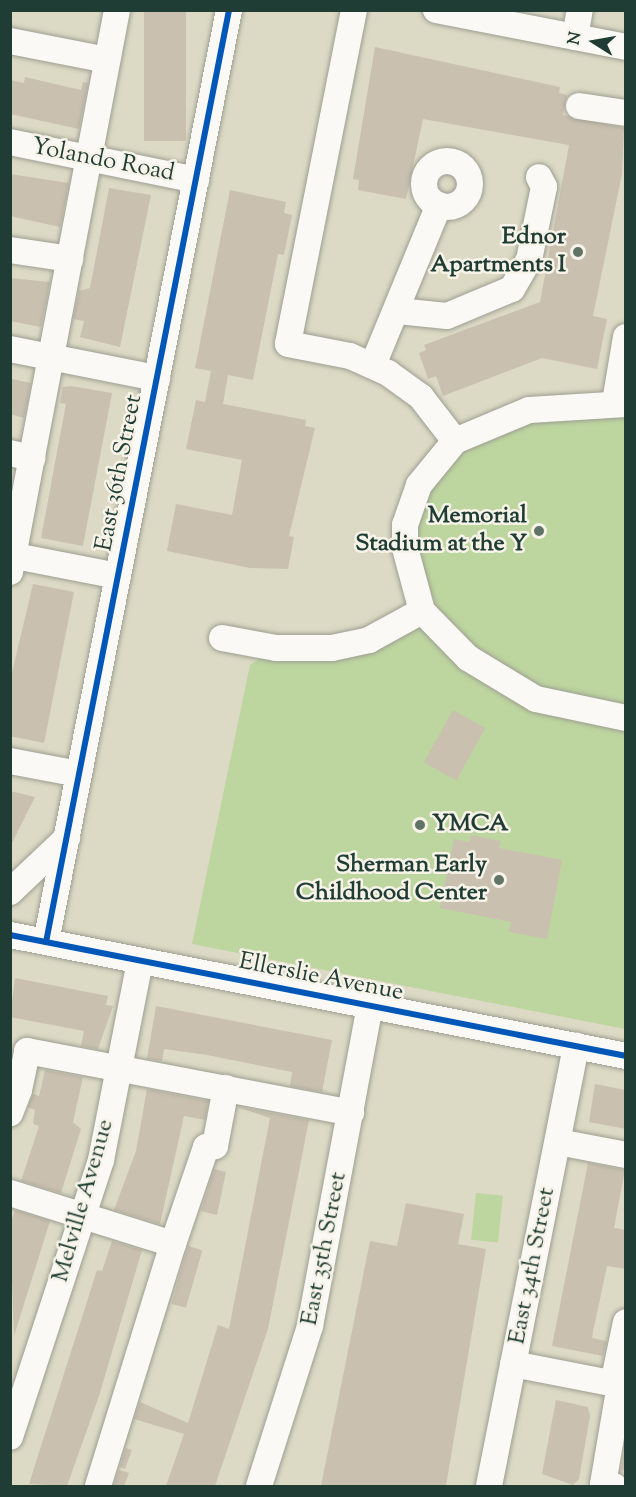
<!DOCTYPE html>
<html>
<head>
<meta charset="utf-8">
<style>
  body { margin:0 }
  #map { position:relative; width:636px; height:1497px; overflow:hidden; background:#dcd9c4; font-family:"Sorts Mill Goudy",serif }
  div>[style] { position:absolute }
  [style*='--x'] { left:calc(var(--x)*1px); top:calc(var(--y)*1px); width:calc(var(--w)*1px); rotate:calc(var(--a)*1deg) }
  .green>* { inset:0; background:#bdd59f; transform-origin:0 0 }
  .building>* { inset:0; background:#cac0b0; transform-origin:0 0 }
  .roads { filter:drop-shadow(0 0 2px #9d9f92) drop-shadow(0 0 2px #9d9f92) }
  .minor>* { height:26px; margin:-13px; padding:0 13px; transform-origin:13px; border-radius:13px; background:#faf9f6 }
  .minor>.ring { margin:-13px; padding:0; box-sizing:content-box; background:none; border:26px solid #faf9f6; border-radius:50% }
  .cycleway>* { height:6px; margin:-3px; padding:0 3px; transform-origin:3px; border-radius:3px; background:#0057b8 }
  .dots>* { width:16px; height:16px; translate:-50% -50%; box-sizing:border-box; border:3px solid #f7f3e8; border-radius:50% }
  span { translate:-50% -50%; white-space:nowrap; text-align:center; line-height:1.15; -webkit-text-stroke:5px #f7f3e8; paint-order:stroke }
  .street-label { font-size:24px; color:#1f3d34 }
  .poi-label { font-size:24px; color:#1f3d34; font-weight:700 }
  .right { translate:-100% -50%; text-align:right }
  .left { translate:0 -50%; text-align:left }
  .frame { position:absolute; inset:0; border:12px solid #1f3d34; pointer-events:none }
  .north { position:absolute; left:564px; top:12px; width:60px; height:60px; -webkit-text-stroke:4px #f7f3e8; paint-order:stroke; rotate:281deg; font-size:16px; font-weight:700; line-height:24px; text-align:center; color:#1f3d34 }
  .north::after { content:''; display:block; margin:auto; width:21px; height:27px; background:#1f3d34; clip-path:polygon(50% 0,100% 100%,50% 72%,0 100%) }
</style>
</head>
<body>
<div id="map">
  <div class="green">
    <i style="clip-path:polygon(625px 416px,625px 1029px,192px 944px,250px 665px,262px 657px,335px 660px,440px 617px,415px 545px,422px 502px,444px 467px,475px 441px,546px 417px)"></i>
    <i style="left:476px;top:1193px;width:27px;height:47px;rotate:6deg"></i>
  </div>
  <div class="building">
    <i style="left:144px;top:10px;width:42px;height:131px"></i>
    <i style="clip-path:polygon(375px 47px,560px 87px,559px 93px,567px 95px,563px 115px,624px 128px,622px 174px,593px 316px,607px 319px,597px 369px,542px 358px,443px 396px,436px 376px,428px 379px,419px 353px,426px 350px,424px 345px,540px 302px,569px 145px,423px 119px,406px 199px,358px 190px,359px 180px,353px 179px)"></i>
    <i style="clip-path:polygon(25px 77px,81px 90px,83px 82px,88px 83px,79px 129px,10px 114px,10px 80px,24px 83px)"></i>
    <i style="clip-path:polygon(10px 174px,69px 183px,60px 227px,10px 216px)"></i>
    <i style="clip-path:polygon(109px 188px,151px 195px,120px 347px,80px 337px,84px 321px,73px 319px,79px 291px,90px 288px)"></i>
    <i style="clip-path:polygon(230px 190px,286px 202px,284px 213px,292px 215px,284px 255px,278px 254px,253px 380px,228px 375px,223px 404px,306px 420px,305px 426px,315px 428px,289px 536px,294px 537px,288px 569px,250px 568px,167px 551px,176px 504px,232px 515px,242px 460px,186px 449px,196px 400px,205px 402px,211px 371px,195px 368px)"></i>
    <i style="clip-path:polygon(10px 278px,50px 282px,41px 327px,10px 321px)"></i>
    <i style="clip-path:polygon(12px 379px,31px 383px,24px 418px,10px 414px)"></i>
    <i style="clip-path:polygon(71px 386px,112px 393px,83px 546px,41px 538px,66px 404px,60px 403px,63px 387px)"></i>
    <i style="clip-path:polygon(33px 584px,74px 592px,44px 743px,10px 736px,10px 681px)"></i>
    <i style="left:453px;top:710px;width:37px;height:60px;rotate:29deg"></i>
    <i style="clip-path:polygon(10px 791px,35px 797px,10px 847px)"></i>
    <i style="clip-path:polygon(471px 835px,501px 841px,499px 848px,562px 860px,547px 939px,509px 932px,511px 922px,440px 908px,454px 839px,470px 842px)"></i>
    <i style="clip-path:polygon(15px 978px,108px 996px,106px 1005px,113px 1006px,98px 1049px,81px 1046px,84px 1031px,10px 1017px)"></i>
    <i style="clip-path:polygon(156px 1006px,332px 1040px,322px 1092px,290px 1086px,292px 1072px,207px 1055px,164px 1049px,162px 1061px,147px 1059px)"></i>
    <i style="clip-path:polygon(45px 1070px,83px 1077px,73px 1122px,81px 1129px,61px 1193px,21px 1181px,39px 1126px,33px 1124px,35px 1110px,28px 1107px,33px 1094px,39px 1096px)"></i>
    <i style="clip-path:polygon(595px 1084px,626px 1090px,626px 1129px,589px 1122px)"></i>
    <i style="clip-path:polygon(147px 1089px,208px 1101px,205px 1120px,184px 1116px,160px 1224px,114px 1210px,136px 1151px)"></i>
    <i style="clip-path:polygon(238px 1107px,309px 1120px,268px 1329px,215px 1486px,166px 1486px,184px 1434px,134px 1419px,140px 1402px,188px 1423px,218px 1325px,229px 1329px,270px 1118px)"></i>
    <i style="clip-path:polygon(588px 1163px,625px 1170px,614px 1228px,626px 1230px,626px 1269px,607px 1266px,593px 1332px,592px 1338px,607px 1341px,603px 1356px,552px 1346px)"></i>
    <i style="clip-path:polygon(214px 1169px,226px 1172px,217px 1215px,201px 1211px)"></i>
    <i style="clip-path:polygon(406px 1203px,464px 1214px,458px 1244px,486px 1249px,446px 1486px,321px 1486px,370px 1241px,397px 1246px)"></i>
    <i style="clip-path:polygon(15px 1210px,50px 1221px,14px 1336px,10px 1225px)"></i>
    <i style="clip-path:polygon(112px 1241px,142px 1250px,99px 1396px,67px 1486px,29px 1484px,97px 1270px,102px 1271px)"></i>
    <i style="left:188px;top:1246px;width:15px;height:60px;rotate:16deg"></i>
    <i style="clip-path:polygon(556px 1400px,588px 1407px,590px 1416px,579px 1479px,573px 1485px,542px 1474px)"></i>
    <i style="clip-path:polygon(626px 1442px,626px 1471px,621px 1470px)"></i>
    <i style="clip-path:polygon(126px 1448px,132px 1450px,125px 1469px,120px 1467px)"></i>
    <i style="clip-path:polygon(119px 1470px,129px 1473px,124px 1486px,114px 1486px)"></i>
  </div>
  <div class="roads">
    <div class="minor">
      <i style="--x:354;--y:10;--w:340;--a:101.2"></i>
      <i style="--x:288;--y:344;--w:63;--a:11"></i>
      <i style="--x:350;--y:356;--w:42;--a:24.1"></i>
      <i style="--x:388;--y:373;--w:41;--a:36"></i>
      <i style="--x:421;--y:397;--w:56;--a:52.3"></i>
      <i style="--x:436;--y:10;--w:194;--a:11"></i>
      <i style="--x:575;--y:37;--w:27;--a:-80"></i>
      <i style="--x:10;--y:41;--w:99;--a:11.1"></i>
      <i style="--x:579;--y:106;--w:48;--a:8.5"></i>
      <i style="--x:10;--y:142;--w:190;--a:11.5"></i>
      <i class="ring" style="left:424px;top:161px;width:20px;height:20px"></i>
      <i style="--x:10;--y:250;--w:61;--a:8.5"></i>
      <i style="--x:398;--y:311;--w:49;--a:5.8"></i>
      <i style="--x:447;--y:316;--w:70;--a:-22.6"></i>
      <i style="--x:512;--y:289;--w:34;--a:-60"></i>
      <i style="--x:529;--y:260;--w:75;--a:-78.4"></i>
      <i style="--x:544;--y:187;--w:11;--a:-117"></i>
      <i style="--x:10;--y:349;--w:150;--a:11.2"></i>
      <i style="--x:373;--y:365;--w:173;--a:-67.6"></i>
      <i style="--x:615;--y:402;--w:66;--a:-80.4"></i>
      <i style="--x:626;--y:404;--w:97;--a:176.5"></i>
      <i style="--x:529;--y:410;--w:80;--a:157.3"></i>
      <i style="--x:455;--y:441;--w:57;--a:129.3"></i>
      <i style="--x:419;--y:485;--w:42;--a:109.3"></i>
      <i style="--x:405;--y:525;--w:23;--a:90"></i>
      <i style="--x:405;--y:548;--w:65;--a:74.9"></i>
      <i style="--x:422;--y:611;--w:66;--a:45.6"></i>
      <i style="--x:468;--y:658;--w:79;--a:31.1"></i>
      <i style="--x:536;--y:699;--w:92;--a:11.9"></i>
      <i style="--x:10;--y:453;--w:23;--a:13"></i>
      <i style="--x:10;--y:555;--w:110;--a:11"></i>
      <i style="--x:10;--y:572;--w:572;--a:-79.22"></i>
      <i style="--x:222;--y:638;--w:55;--a:10.5"></i>
      <i style="--x:276;--y:648;--w:56;--a:0"></i>
      <i style="--x:332;--y:648;--w:38;--a:-12"></i>
      <i style="--x:369;--y:640;--w:60;--a:-28.7"></i>
      <i style="--x:10;--y:761;--w:70;--a:10.7"></i>
      <i style="--x:10;--y:892;--w:79;--a:-43.5"></i>
      <i style="--x:10;--y:935;--w:628;--a:11.11"></i>
      <i style="--x:46;--y:942;--w:950;--a:-78.89"></i>
      <i style="--x:10;--y:1085;--w:10;--a:29"></i>
      <i style="--x:19;--y:1090;--w:25;--a:111"></i>
      <i style="--x:19;--y:1090;--w:40;--a:-78"></i>
      <i style="--x:27;--y:1051;--w:330;--a:10.8"></i>
      <i style="--x:558;--y:1142;--w:69;--a:10.8"></i>
      <i style="--x:10;--y:1193;--w:171;--a:17.4"></i>
      <i style="--x:513;--y:1364;--w:115;--a:11"></i>
      <i style="--x:613;--y:1384;--w:63;--a:-78.2"></i>
      <i style="--x:10;--y:1437;--w:292;--a:-71.8"></i>
      <i style="--x:101;--y:1160;--w:203;--a:-78.9"></i>
      <i style="--x:98;--y:1486;--w:253;--a:-72.8"></i>
      <i style="--x:173;--y:1244;--w:102;--a:-71.2"></i>
      <i style="--x:206;--y:1147;--w:9;--a:-6"></i>
      <i style="--x:215;--y:1146;--w:59;--a:-79.3"></i>
      <i style="--x:259;--y:1486;--w:168;--a:-72.3"></i>
      <i style="--x:310;--y:1326;--w:326;--a:-79.4"></i>
      <i style="--x:489;--y:1486;--w:449;--a:-78.8"></i>
      <i style="--x:614;--y:1486;--w:11;--a:-170"></i>
      <i style="--x:603;--y:1484;--w:100;--a:-80.3"></i>
    </div>
  </div>
  <div class="cycleway">
    <i style="--x:10;--y:935;--w:628;--a:11.11"></i>
    <i style="--x:46;--y:942;--w:950;--a:-78.89"></i>
  </div>
  <div class="dots">
    <i style="left:578px;top:252px;background:#617466"></i>
    <i style="left:539px;top:531px;background:#617466"></i>
    <i style="left:420px;top:825px;background:#617466"></i>
    <i style="left:499px;top:880px;background:#617466"></i>
  </div>
  <div class="street-label">
    <span style="left:103px;top:161px;rotate:11deg">Yolando Road</span>
    <span style="left:120px;top:473px;rotate:-79deg">East 36th Street</span>
    <span style="left:321px;top:978px;rotate:11deg">Ellerslie Avenue</span>
    <span style="left:84px;top:1201px;rotate:-74deg">Melville Avenue</span>
    <span style="left:325px;top:1249px;rotate:-79deg">East 35th Street</span>
    <span style="left:533px;top:1266px;rotate:-79deg">East 34th Street</span>
  </div>
  <div class="poi-label">
    <span class="right" style="left:566px;top:252px">Ednor<br>Apartments I</span>
    <span class="right" style="left:527px;top:531px">Memorial<br>Stadium at the Y</span>
    <span class="left" style="left:432px;top:825px">YMCA</span>
    <span class="right" style="left:487px;top:880px">Sherman Early<br>Childhood Center</span>
  </div>
  <div class="frame"></div>
  <div class="north">N</div>
</div>
</body>
</html>
